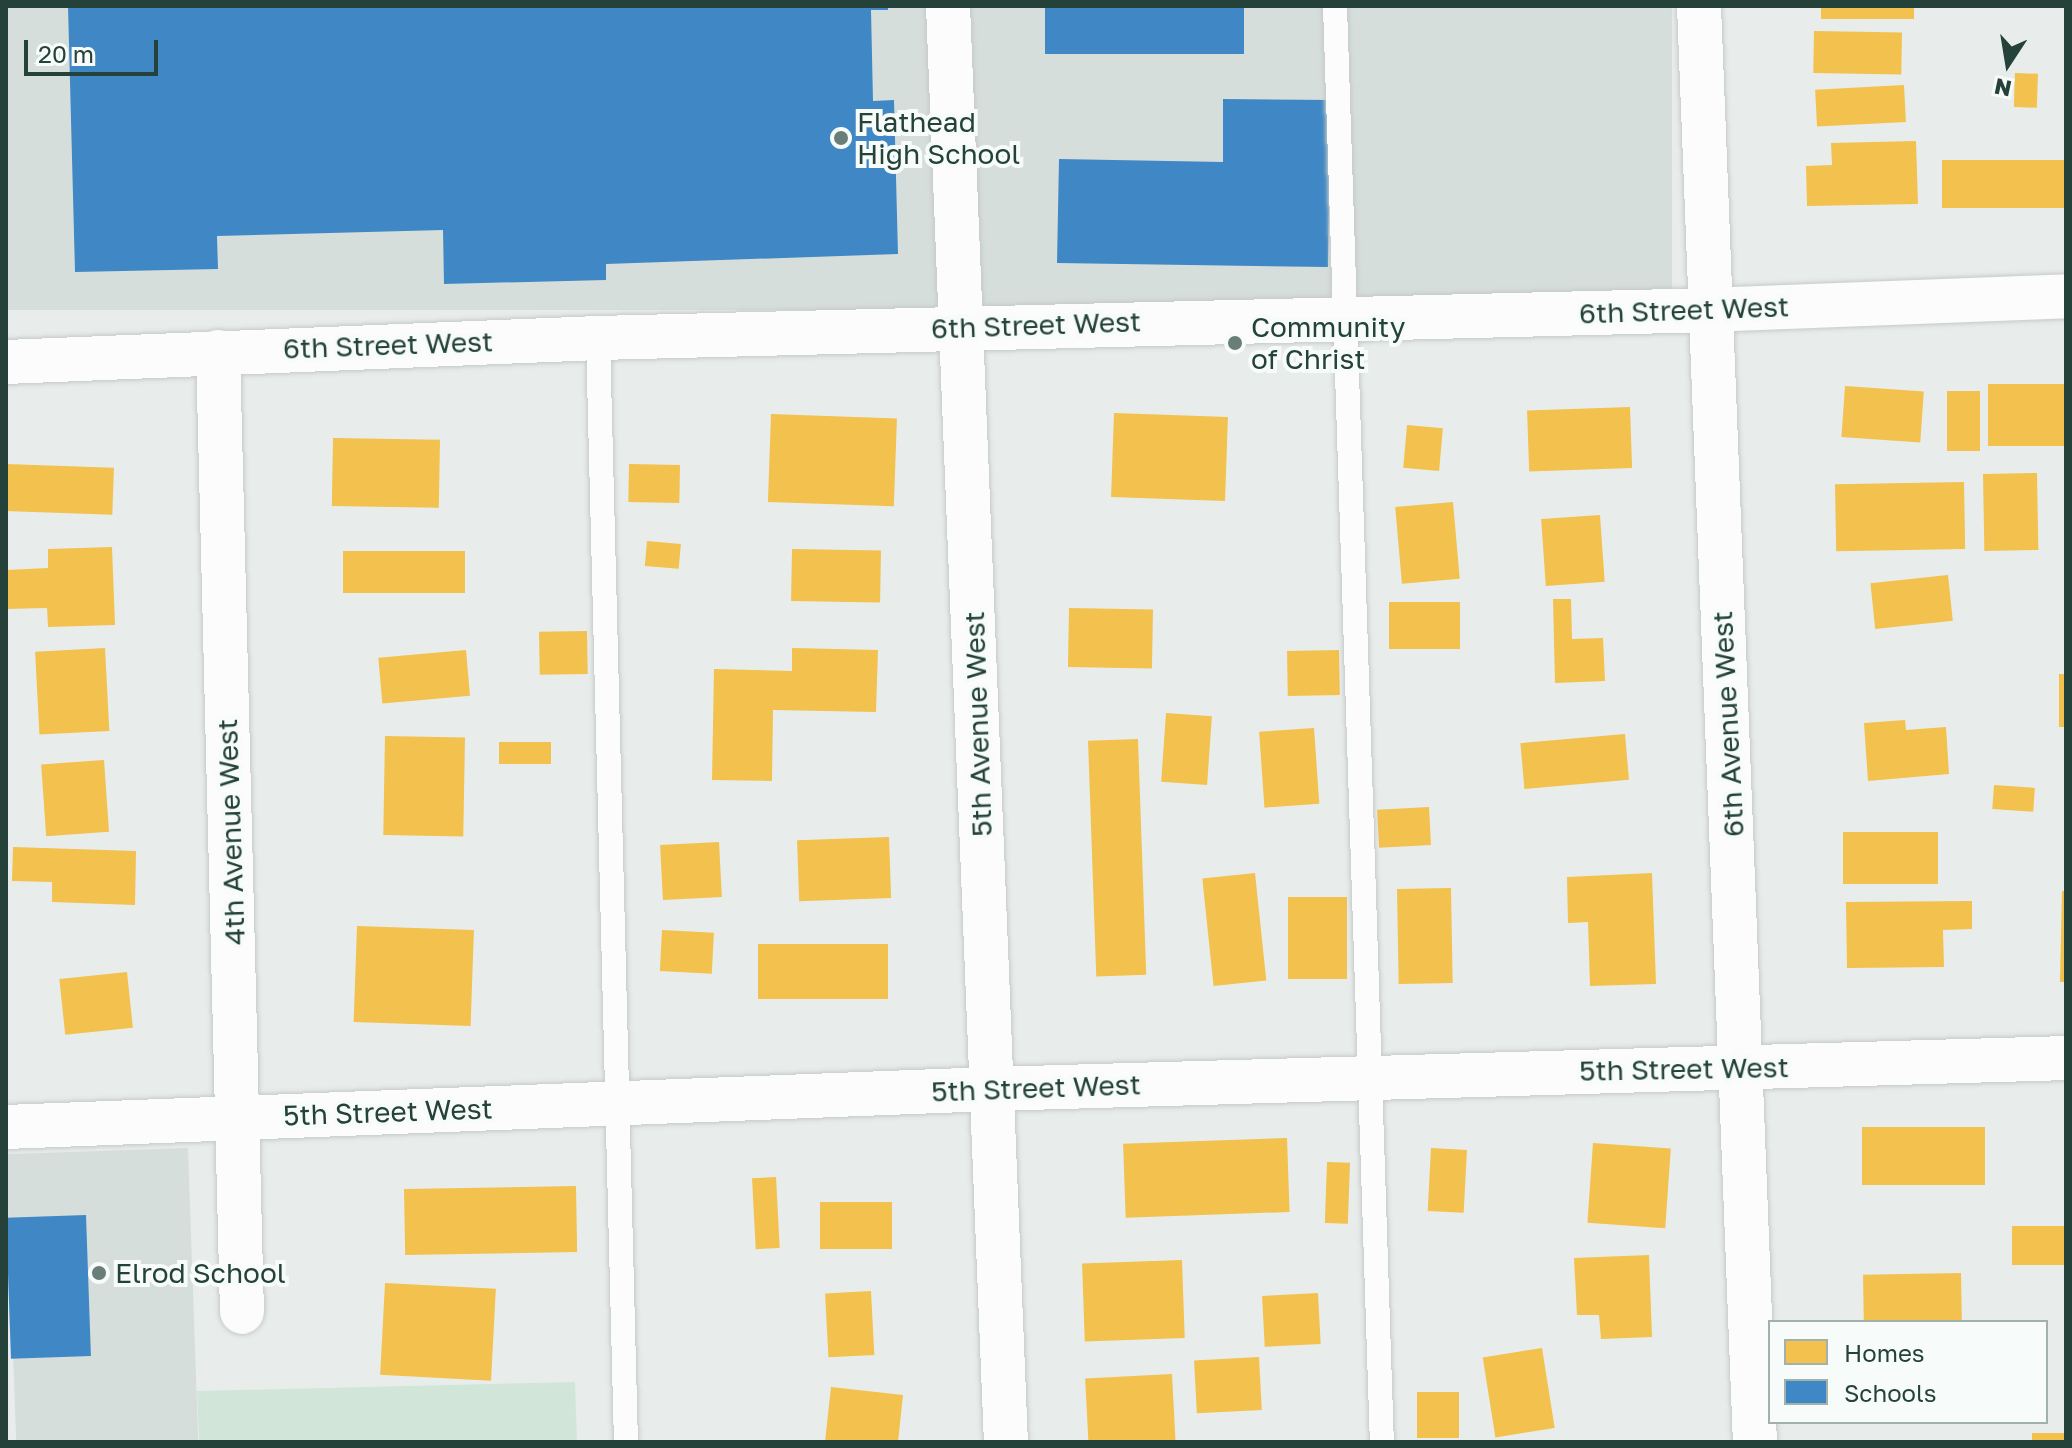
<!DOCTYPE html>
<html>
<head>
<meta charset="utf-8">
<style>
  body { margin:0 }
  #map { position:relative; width:2072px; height:1448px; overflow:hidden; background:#e8edeb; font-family:"Golos Text",sans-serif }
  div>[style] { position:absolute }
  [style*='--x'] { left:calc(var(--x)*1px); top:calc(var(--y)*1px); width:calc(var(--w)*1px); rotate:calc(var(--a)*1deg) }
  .built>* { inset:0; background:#d6dedb; transform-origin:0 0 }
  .green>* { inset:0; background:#d1e6d8 }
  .homes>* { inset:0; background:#f2c14e; transform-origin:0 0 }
  .schools>* { inset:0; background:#3f88c5; transform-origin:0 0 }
  .roads { filter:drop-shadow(0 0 2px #c5cac8) drop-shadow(0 0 2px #c5cac8) }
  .service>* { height:24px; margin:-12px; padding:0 12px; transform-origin:12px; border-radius:12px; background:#fcfcfc }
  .minor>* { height:44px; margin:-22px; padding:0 22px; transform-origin:22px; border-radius:22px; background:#fcfcfc }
  .tertiary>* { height:44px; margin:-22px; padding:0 22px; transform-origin:22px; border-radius:22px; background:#fcfcfc }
  .dots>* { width:22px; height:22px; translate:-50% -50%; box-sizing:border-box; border:4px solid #f7fbf9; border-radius:50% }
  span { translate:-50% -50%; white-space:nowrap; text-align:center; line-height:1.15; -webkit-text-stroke:8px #f7fbf9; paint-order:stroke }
  .poi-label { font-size:28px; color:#24423a }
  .left { translate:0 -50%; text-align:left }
  .street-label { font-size:28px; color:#24423a }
  .frame { position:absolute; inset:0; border:8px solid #24423a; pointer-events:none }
  .legend { position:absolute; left:1768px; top:1320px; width:280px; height:104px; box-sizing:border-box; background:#f7fbf9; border:2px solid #a3b1ad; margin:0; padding:10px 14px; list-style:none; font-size:24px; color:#24423a }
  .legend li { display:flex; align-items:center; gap:16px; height:40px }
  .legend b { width:40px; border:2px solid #a3b1ad }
  .north { position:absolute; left:1968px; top:24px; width:80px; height:80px; -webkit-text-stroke:6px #f7fbf9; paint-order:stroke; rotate:192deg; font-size:22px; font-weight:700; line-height:32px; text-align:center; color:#24423a }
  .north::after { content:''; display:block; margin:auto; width:28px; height:36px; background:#24423a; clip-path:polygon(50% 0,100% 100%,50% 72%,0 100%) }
  .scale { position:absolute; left:24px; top:40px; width:134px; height:36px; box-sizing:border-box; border:4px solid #24423a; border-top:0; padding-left:10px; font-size:24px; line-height:28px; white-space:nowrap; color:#24423a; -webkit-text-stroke:6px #f7fbf9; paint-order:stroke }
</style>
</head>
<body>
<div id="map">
  <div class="built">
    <i style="left:6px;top:6px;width:1666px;height:304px"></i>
    <i style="left:188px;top:1148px;width:294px;height:182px;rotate:88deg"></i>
  </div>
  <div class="green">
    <i style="clip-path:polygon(575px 1382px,577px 1442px,199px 1442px,197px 1391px)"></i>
  </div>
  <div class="homes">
    <i style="left:1821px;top:6px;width:93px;height:13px"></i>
    <i style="left:1814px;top:31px;width:88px;height:42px;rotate:1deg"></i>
    <i style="left:2015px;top:73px;width:23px;height:34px;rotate:2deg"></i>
    <i style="left:1904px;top:85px;width:37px;height:89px;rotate:87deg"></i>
    <i style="clip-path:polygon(1916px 141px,1918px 204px,1807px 206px,1806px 166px,1832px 165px,1831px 143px)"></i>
    <i style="left:1942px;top:160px;width:124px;height:48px"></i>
    <i style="left:2066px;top:384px;width:62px;height:78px;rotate:90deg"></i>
    <i style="left:1845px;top:386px;width:79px;height:51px;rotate:4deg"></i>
    <i style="left:1947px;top:391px;width:33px;height:60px"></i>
    <i style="left:1630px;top:407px;width:61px;height:103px;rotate:88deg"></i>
    <i style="left:1114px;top:413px;width:114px;height:84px;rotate:2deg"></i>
    <i style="left:771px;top:414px;width:126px;height:88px;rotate:2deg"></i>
    <i style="left:1407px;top:425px;width:36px;height:43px;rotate:5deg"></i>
    <i style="left:333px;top:438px;width:107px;height:68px;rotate:1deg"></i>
    <i style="left:6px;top:464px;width:108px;height:47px;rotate:2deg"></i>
    <i style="left:629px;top:464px;width:51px;height:38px;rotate:1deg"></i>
    <i style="left:2037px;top:473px;width:77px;height:54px;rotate:89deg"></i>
    <i style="left:1964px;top:482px;width:67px;height:129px;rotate:89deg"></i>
    <i style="left:1453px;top:502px;width:77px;height:58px;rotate:85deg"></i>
    <i style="left:1600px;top:515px;width:67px;height:59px;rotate:86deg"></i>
    <i style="left:647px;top:541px;width:34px;height:25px;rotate:5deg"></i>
    <i style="clip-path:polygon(112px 547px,115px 625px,48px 627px,47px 608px,6px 609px,6px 570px,48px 568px,48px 549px)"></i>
    <i style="left:792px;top:549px;width:89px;height:52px;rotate:1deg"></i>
    <i style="left:343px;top:551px;width:122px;height:42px"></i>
    <i style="left:1948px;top:575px;width:46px;height:78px;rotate:84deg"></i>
    <i style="clip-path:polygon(1553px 599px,1571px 599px,1572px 639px,1603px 638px,1605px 681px,1555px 683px)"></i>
    <i style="left:1389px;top:602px;width:71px;height:47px"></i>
    <i style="left:1069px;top:608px;width:84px;height:59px;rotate:1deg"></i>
    <i style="left:587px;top:631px;width:43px;height:48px;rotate:89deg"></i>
    <i style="left:105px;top:648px;width:83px;height:70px;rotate:87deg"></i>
    <i style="clip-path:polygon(792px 648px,878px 650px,876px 712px,773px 710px,772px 781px,712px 780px,714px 669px,792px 671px)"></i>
    <i style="left:466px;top:650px;width:46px;height:88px;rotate:85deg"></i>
    <i style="left:1339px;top:650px;width:45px;height:52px;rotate:89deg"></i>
    <i style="left:2059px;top:674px;width:7px;height:53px"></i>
    <i style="left:1166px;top:713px;width:46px;height:69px;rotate:4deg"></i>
    <i style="clip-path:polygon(1905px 720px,1906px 730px,1946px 727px,1949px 774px,1868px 781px,1864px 723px)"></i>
    <i style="left:1314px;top:728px;width:76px;height:55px;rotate:86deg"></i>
    <i style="left:1625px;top:734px;width:46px;height:105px;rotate:85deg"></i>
    <i style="left:385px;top:736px;width:80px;height:99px;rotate:1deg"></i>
    <i style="left:1138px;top:739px;width:236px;height:50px;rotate:88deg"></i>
    <i style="left:499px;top:742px;width:52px;height:22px"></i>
    <i style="left:104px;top:760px;width:72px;height:63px;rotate:86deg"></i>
    <i style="left:1994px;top:785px;width:41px;height:24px;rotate:4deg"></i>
    <i style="left:1429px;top:807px;width:38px;height:52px;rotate:87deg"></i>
    <i style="left:1938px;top:832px;width:52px;height:95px;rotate:90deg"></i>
    <i style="left:889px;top:837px;width:61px;height:92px;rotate:88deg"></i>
    <i style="left:719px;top:842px;width:55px;height:59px;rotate:87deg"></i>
    <i style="clip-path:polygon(13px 847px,136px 851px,135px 905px,52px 902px,52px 882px,12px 881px)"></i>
    <i style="left:1255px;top:873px;width:108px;height:53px;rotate:84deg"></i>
    <i style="clip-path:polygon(1652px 873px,1656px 984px,1590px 986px,1588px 922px,1568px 923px,1567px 877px)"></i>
    <i style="left:1451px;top:888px;width:95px;height:54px;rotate:89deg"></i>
    <i style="clip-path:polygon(2062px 891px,2066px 891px,2066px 982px,2060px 982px)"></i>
    <i style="left:1288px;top:897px;width:59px;height:82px"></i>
    <i style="clip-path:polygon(1972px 901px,1972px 929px,1943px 930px,1944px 967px,1847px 968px,1846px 902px)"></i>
    <i style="left:357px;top:926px;width:117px;height:96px;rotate:2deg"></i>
    <i style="left:662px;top:930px;width:52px;height:41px;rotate:3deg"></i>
    <i style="left:888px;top:944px;width:55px;height:130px;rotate:90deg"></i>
    <i style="left:127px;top:972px;width:56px;height:68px;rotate:84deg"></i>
    <i style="left:1985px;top:1127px;width:58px;height:123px;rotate:90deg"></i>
    <i style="left:1287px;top:1138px;width:74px;height:164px;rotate:88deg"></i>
    <i style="left:1593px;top:1143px;width:78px;height:80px;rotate:4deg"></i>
    <i style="left:1431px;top:1148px;width:36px;height:63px;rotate:3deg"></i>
    <i style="left:1327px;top:1162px;width:23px;height:61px;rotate:2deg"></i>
    <i style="left:776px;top:1177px;width:71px;height:24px;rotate:87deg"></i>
    <i style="left:576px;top:1186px;width:66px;height:172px;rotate:89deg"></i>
    <i style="left:820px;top:1202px;width:72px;height:47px"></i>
    <i style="left:2066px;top:1226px;width:39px;height:54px;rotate:90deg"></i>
    <i style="clip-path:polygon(1649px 1255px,1652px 1337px,1601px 1339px,1599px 1315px,1577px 1315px,1574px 1258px)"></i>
    <i style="left:1182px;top:1260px;width:78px;height:100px;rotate:88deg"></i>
    <i style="left:1961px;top:1273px;width:49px;height:98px;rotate:89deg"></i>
    <i style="left:385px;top:1283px;width:111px;height:92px;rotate:3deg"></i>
    <i style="left:871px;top:1291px;width:64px;height:46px;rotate:87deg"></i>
    <i style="left:1318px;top:1293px;width:51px;height:56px;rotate:87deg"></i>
    <i style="left:1542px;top:1348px;width:81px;height:60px;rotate:81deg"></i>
    <i style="left:1259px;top:1357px;width:53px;height:65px;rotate:87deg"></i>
    <i style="left:1172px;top:1374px;width:68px;height:87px;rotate:87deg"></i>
    <i style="clip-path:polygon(831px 1387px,903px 1395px,898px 1442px,825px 1442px)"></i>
    <i style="left:1417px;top:1392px;width:42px;height:46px"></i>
    <i style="left:2032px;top:1433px;width:34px;height:9px"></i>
  </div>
  <div class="schools">
    <i style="clip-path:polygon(68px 6px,888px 6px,888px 10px,871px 10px,873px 101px,894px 100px,898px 254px,606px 264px,606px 280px,444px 284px,443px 230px,217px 236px,218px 269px,75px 272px)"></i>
    <i style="left:1045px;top:6px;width:199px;height:48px"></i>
    <i style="clip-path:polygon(1223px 99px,1331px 100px,1328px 267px,1057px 263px,1059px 159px,1223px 162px)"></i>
    <i style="left:86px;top:1215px;width:141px;height:80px;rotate:88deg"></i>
  </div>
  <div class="roads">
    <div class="service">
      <i style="--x:1335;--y:6;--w:1437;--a:88.13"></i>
      <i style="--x:598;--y:338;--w:1104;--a:88.55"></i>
    </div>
    <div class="minor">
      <i style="--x:1699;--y:6;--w:1437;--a:87.77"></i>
      <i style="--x:218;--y:352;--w:960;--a:88.57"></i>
      <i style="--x:6;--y:362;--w:592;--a:-2.32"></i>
      <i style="--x:598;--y:338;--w:1111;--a:-1.44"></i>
      <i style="--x:1709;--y:310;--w:357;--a:-2.2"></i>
      <i style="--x:6;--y:1127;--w:987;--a:-2.21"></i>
      <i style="--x:992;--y:1089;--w:1074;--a:-1.65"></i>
    </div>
    <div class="tertiary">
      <i style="--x:948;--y:6;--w:1437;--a:87.69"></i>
    </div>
  </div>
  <div class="dots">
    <i style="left:841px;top:138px;background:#697e78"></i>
    <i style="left:1235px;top:343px;background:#697e78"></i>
    <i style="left:99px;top:1273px;background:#697e78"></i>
  </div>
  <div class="poi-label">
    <span class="left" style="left:857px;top:138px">Flathead<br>High School</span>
    <span class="left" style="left:1251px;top:343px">Community<br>of Christ</span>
    <span class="left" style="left:115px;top:1273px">Elrod School</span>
  </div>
  <div class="street-label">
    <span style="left:1684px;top:310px;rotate:-2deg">6th Street West</span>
    <span style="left:1036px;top:325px;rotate:-2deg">6th Street West</span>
    <span style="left:388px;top:345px;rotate:-2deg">6th Street West</span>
    <span style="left:978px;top:724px;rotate:-92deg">5th Avenue West</span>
    <span style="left:1728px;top:724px;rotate:-93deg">6th Avenue West</span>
    <span style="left:231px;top:832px;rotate:-92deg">4th Avenue West</span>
    <span style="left:1684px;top:1069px;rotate:-1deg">5th Street West</span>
    <span style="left:1036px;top:1088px;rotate:-2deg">5th Street West</span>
    <span style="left:388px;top:1112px;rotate:-2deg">5th Street West</span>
  </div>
  <div class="frame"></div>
  <ul class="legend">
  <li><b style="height:22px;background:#f2c14e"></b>Homes</li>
  <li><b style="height:22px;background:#3f88c5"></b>Schools</li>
  </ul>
  <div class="north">N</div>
  <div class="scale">20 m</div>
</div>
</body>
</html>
